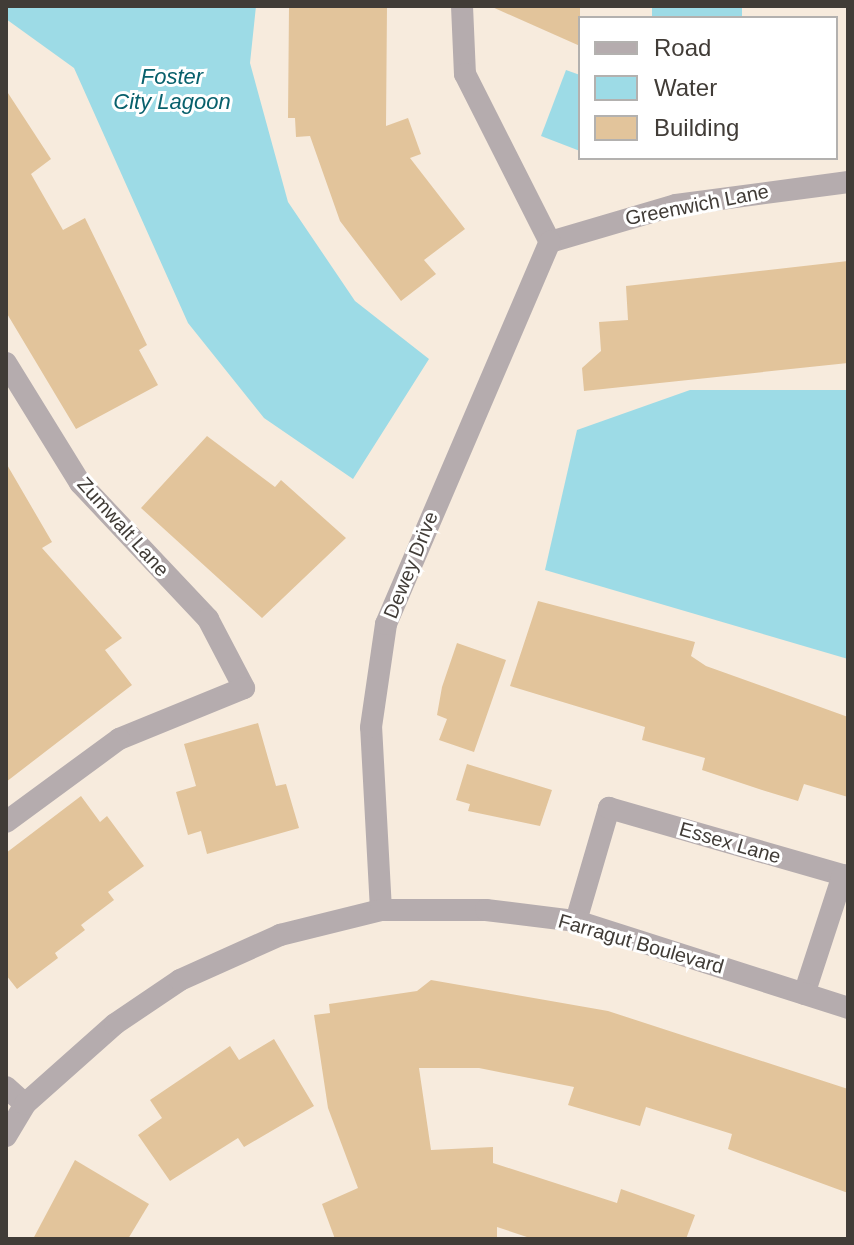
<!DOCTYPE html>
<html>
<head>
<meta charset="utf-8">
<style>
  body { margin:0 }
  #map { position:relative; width:854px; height:1245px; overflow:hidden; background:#f7ebdd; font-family:Helvetica,sans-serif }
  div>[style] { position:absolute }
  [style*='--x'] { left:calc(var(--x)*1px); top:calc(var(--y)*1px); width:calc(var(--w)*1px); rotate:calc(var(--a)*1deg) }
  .water>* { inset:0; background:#9ddbe6; transform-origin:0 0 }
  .building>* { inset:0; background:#e2c49b }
  .minor>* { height:22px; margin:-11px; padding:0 11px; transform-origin:11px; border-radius:11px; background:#b5acae }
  span { translate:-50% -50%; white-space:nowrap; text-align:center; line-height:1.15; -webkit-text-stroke:6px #fff; paint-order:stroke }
  .street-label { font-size:20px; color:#413c37 }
  .water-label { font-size:22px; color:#08606c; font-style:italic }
  .frame { position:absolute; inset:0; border:8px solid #413c37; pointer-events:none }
  .legend { position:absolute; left:578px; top:16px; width:260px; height:144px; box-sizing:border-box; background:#fff; border:2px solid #b3b1af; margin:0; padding:10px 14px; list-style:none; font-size:24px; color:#413c37 }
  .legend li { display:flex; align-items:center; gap:16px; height:40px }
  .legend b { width:40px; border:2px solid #b3b1af }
</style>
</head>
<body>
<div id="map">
  <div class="water">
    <i style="clip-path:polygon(6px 6px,256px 6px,250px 63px,288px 202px,355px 301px,429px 359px,353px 479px,264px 418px,188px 323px,74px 68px,6px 19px)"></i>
    <i style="left:652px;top:6px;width:90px;height:13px"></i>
    <i style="clip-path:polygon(566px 70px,580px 75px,580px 151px,541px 136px)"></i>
    <i style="clip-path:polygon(690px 390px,848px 390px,848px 659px,545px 570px,577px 430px)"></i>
  </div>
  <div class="building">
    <i style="clip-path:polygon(289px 6px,387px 6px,386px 126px,408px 118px,421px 154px,410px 158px,465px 229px,424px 260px,436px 274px,401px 301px,340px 221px,310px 136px,296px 137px,295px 118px,288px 118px)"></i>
    <i style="clip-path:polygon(490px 6px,580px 6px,580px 46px)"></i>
    <i style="clip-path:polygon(6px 90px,51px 159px,31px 174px,63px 230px,85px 218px,147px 345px,139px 350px,158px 385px,76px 429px,6px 312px)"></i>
    <i style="clip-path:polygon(848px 261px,848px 363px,584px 391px,582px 368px,601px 351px,599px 322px,628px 320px,626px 286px)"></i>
    <i style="clip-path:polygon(207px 436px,275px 487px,281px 480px,346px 538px,262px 618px,141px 508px)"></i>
    <i style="clip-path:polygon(6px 463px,52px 542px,42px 548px,122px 638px,105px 650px,132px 685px,6px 782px)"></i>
    <i style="clip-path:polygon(538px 601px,695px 642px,691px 656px,706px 666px,848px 717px,848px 797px,804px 784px,798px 801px,762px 790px,702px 770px,705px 758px,642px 740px,645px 727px,510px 686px)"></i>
    <i style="clip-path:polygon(457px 643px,506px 660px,474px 752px,439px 740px,447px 719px,437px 715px,442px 687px)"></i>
    <i style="clip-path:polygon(258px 723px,276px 786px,286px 784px,299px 828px,207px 854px,201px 831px,188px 835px,176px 792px,196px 786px,184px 744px)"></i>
    <i style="clip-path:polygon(467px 764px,552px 790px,540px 826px,468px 811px,470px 804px,456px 800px)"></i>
    <i style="clip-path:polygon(81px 796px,100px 822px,107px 816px,144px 866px,108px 892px,114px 900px,81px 925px,85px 930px,55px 953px,58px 958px,17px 989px,6px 975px,6px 853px)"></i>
    <i style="clip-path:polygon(431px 980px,608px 1011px,848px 1089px,848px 1193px,728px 1149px,732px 1134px,646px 1107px,640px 1126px,568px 1105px,574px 1087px,479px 1068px,419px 1068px,431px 1150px,493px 1147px,493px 1163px,617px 1203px,621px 1189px,695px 1215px,686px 1239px,533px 1239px,497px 1227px,497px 1239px,335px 1239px,322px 1204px,358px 1188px,328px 1108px,314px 1015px,330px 1013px,329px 1004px,417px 991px)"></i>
    <i style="clip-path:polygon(274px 1039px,314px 1106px,244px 1147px,238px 1138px,170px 1181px,138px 1135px,162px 1118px,150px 1100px,230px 1046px,239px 1060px)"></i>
    <i style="clip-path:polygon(75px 1160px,149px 1204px,128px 1239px,33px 1239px)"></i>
  </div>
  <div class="minor">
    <i style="--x:462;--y:6;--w:68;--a:87.5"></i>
    <i style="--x:465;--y:74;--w:188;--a:63.2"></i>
    <i style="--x:550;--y:242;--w:131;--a:-16.4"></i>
    <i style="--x:676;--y:205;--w:174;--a:-7.6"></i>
    <i style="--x:6;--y:363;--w:141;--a:58.3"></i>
    <i style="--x:80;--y:483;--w:187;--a:46.7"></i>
    <i style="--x:208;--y:619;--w:78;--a:62.4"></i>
    <i style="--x:244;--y:688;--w:135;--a:157.8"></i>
    <i style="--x:119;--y:739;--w:140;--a:143.7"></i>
    <i style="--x:381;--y:910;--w:183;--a:-93.1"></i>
    <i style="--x:371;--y:727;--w:104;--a:-81.7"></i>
    <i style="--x:386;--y:624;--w:416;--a:-66.8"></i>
    <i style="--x:576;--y:921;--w:118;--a:-73.7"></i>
    <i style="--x:609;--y:808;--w:243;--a:16"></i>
    <i style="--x:843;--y:875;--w:125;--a:108.1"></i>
    <i style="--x:6;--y:1087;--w:25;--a:42"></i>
    <i style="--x:6;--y:1136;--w:37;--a:-59"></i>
    <i style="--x:25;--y:1104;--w:120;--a:-41.6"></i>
    <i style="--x:115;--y:1024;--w:78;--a:-34.1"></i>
    <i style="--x:180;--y:980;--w:110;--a:-24.2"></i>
    <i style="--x:280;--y:935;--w:104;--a:-13.9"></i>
    <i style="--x:381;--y:910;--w:105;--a:0"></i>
    <i style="--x:486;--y:910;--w:91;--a:7"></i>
    <i style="--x:576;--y:921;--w:286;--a:17.7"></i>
  </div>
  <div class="street-label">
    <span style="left:697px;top:205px;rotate:-11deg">Greenwich Lane</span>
    <span style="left:123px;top:527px;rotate:48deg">Zumwalt Lane</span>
    <span style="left:411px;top:565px;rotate:-68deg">Dewey Drive</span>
    <span style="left:730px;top:843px;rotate:16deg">Essex Lane</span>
    <span style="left:641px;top:944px;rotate:16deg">Farragut Boulevard</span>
  </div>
  <div class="water-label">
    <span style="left:172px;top:89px">Foster<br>City Lagoon</span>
  </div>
  <div class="frame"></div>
  <ul class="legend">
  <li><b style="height:10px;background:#b5acae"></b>Road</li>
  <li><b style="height:22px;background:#9ddbe6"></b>Water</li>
  <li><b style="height:22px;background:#e2c49b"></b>Building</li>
  </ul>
</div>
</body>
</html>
